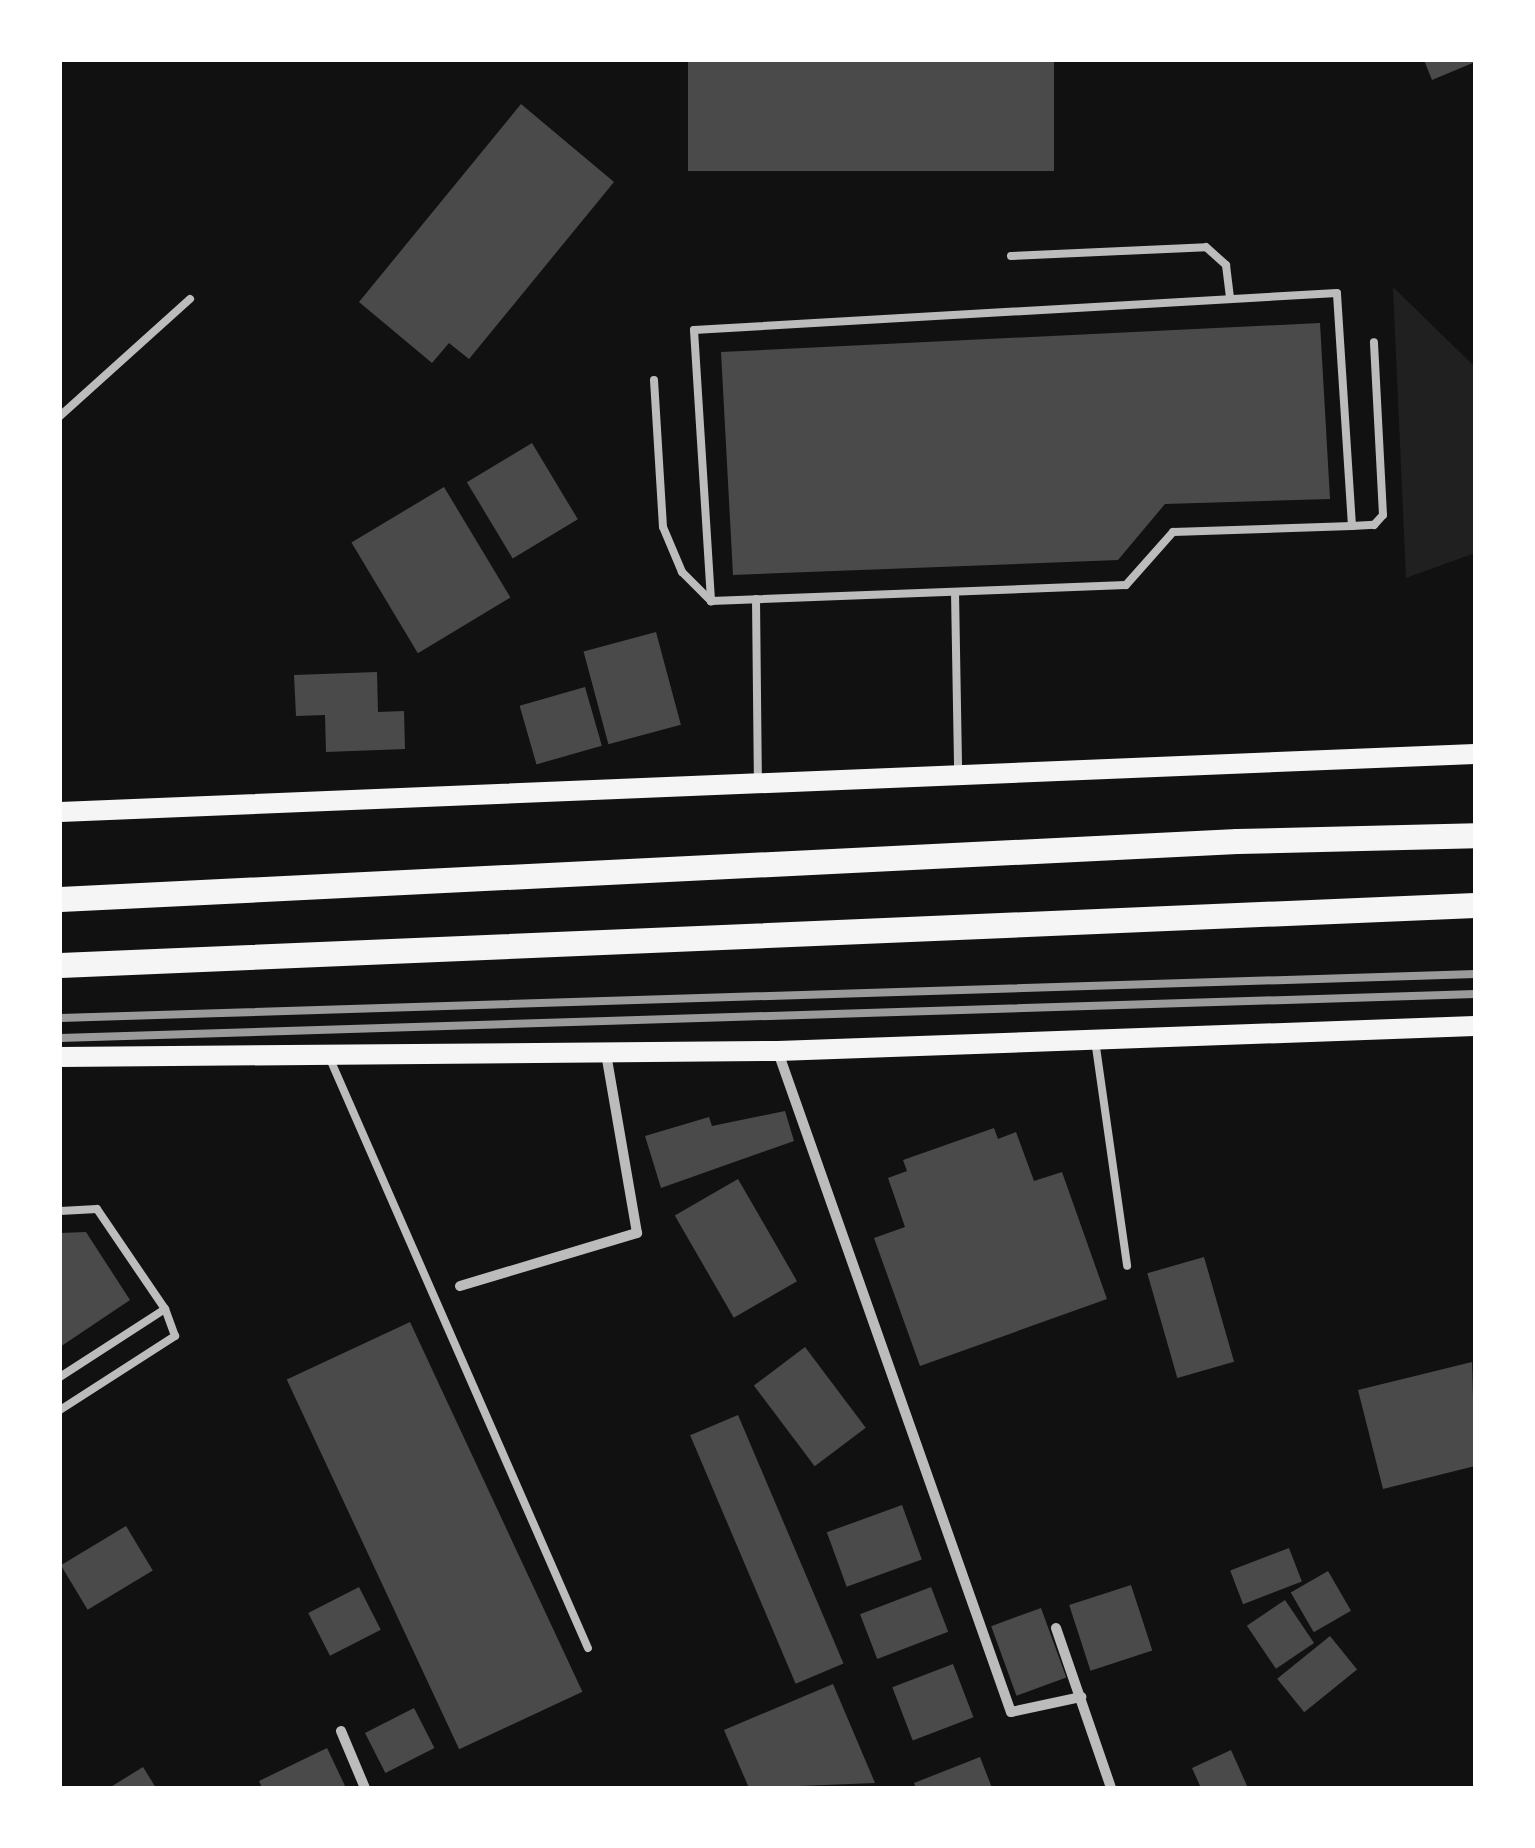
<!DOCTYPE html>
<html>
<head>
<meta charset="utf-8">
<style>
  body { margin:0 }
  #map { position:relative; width:1535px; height:1848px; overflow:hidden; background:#111; font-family:Cabin,sans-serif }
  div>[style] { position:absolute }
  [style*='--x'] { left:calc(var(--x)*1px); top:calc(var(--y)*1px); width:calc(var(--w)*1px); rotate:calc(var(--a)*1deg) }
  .green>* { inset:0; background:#202020 }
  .building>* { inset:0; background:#4a4a4a; transform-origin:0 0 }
  .service>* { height:8px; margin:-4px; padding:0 4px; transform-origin:4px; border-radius:4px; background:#bcbcbc }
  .minor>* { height:10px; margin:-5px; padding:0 5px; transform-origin:5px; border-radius:5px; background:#bcbcbc }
  .secondary>* { height:20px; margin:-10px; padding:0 10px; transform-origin:10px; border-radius:10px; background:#f5f5f5 }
  .trunk>* { height:25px; margin:-12.5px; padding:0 12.5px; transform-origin:12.5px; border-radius:12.5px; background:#f5f5f5 }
  .rail>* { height:8px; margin:-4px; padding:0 4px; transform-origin:4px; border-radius:4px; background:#9a9a9a }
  span { translate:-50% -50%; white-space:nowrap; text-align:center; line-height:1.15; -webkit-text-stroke:10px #fff; paint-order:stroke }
  .frame { position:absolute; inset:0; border:62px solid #fff; pointer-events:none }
</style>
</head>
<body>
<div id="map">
  <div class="green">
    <i style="clip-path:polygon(1393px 287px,1475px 367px,1475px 553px,1406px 578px)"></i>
  </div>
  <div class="building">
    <i style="left:688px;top:60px;width:366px;height:111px"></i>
    <i style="clip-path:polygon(1424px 60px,1475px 60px,1475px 62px,1432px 80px)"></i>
    <i style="clip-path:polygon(521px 104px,614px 182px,469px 359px,449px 343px,432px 363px,359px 302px)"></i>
    <i style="clip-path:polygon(1320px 323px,1330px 499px,1165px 504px,1118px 560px,733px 575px,721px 352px)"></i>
    <i style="left:532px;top:443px;width:89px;height:76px;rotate:59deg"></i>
    <i style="left:444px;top:487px;width:129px;height:108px;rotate:59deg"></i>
    <i style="left:656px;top:632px;width:96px;height:75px;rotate:75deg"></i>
    <i style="clip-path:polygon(377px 672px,378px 712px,404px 711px,405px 749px,326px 752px,325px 715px,296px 716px,294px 675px)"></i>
    <i style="left:585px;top:687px;width:61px;height:68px;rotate:74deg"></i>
    <i style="clip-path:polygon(785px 1111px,794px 1141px,661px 1188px,645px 1136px,709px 1117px,712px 1126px)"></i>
    <i style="clip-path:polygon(994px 1128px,998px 1139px,1016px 1132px,1034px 1181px,1062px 1172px,1107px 1299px,920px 1366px,874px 1238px,905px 1227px,888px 1178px,907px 1171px,903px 1160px)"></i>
    <i style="left:738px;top:1179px;width:118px;height:73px;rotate:60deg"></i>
    <i style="clip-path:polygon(86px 1232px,130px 1300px,60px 1347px,60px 1233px)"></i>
    <i style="left:1204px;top:1257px;width:109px;height:59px;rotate:74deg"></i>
    <i style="left:410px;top:1322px;width:408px;height:136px;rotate:65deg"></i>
    <i style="left:805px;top:1347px;width:101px;height:64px;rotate:53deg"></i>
    <i style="clip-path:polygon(1472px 1362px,1475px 1466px,1383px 1489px,1358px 1390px)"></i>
    <i style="left:738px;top:1415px;width:270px;height:52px;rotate:67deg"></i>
    <i style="left:902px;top:1505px;width:58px;height:80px;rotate:70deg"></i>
    <i style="left:126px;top:1526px;width:52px;height:76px;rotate:59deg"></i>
    <i style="left:1289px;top:1548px;width:36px;height:63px;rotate:69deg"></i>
    <i style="left:1328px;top:1571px;width:46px;height:43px;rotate:60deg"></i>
    <i style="left:1131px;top:1585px;width:69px;height:65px;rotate:72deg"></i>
    <i style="left:359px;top:1587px;width:48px;height:57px;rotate:63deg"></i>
    <i style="left:931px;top:1587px;width:48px;height:76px;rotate:69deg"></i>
    <i style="left:1285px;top:1600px;width:52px;height:46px;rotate:56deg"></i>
    <i style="left:1041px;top:1608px;width:74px;height:53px;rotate:70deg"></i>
    <i style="left:1330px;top:1636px;width:43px;height:68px;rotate:51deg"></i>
    <i style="left:953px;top:1664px;width:57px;height:65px;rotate:69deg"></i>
    <i style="clip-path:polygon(833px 1684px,875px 1783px,749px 1788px,724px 1730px)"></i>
    <i style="left:414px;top:1708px;width:45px;height:55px;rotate:63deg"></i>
    <i style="clip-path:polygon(327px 1748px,346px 1788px,262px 1788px,259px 1781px)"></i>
    <i style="clip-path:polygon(1231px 1750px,1248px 1788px,1201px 1788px,1192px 1768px)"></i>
    <i style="clip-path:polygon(980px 1757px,992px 1788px,916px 1788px,914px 1783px)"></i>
    <i style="clip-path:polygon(143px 1767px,156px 1788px,109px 1788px)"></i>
  </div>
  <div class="service">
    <i style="--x:1011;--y:256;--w:195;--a:-2.6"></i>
    <i style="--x:1206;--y:247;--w:27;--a:42"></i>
    <i style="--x:1226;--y:265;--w:34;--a:83"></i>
    <i style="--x:654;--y:380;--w:147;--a:86.5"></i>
    <i style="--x:663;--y:527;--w:49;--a:67.1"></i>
    <i style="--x:682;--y:572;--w:41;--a:45"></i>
    <i style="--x:711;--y:601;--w:415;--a:-2.2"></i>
    <i style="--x:1126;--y:585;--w:71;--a:-48.4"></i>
    <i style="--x:1173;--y:532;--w:179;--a:-1.9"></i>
    <i style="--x:1352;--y:526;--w:233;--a:-93.7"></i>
    <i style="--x:1337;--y:293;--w:644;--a:176.71"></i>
    <i style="--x:694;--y:330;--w:272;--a:86.4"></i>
    <i style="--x:60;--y:416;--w:175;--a:-42"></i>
    <i style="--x:1352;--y:526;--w:22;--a:-3"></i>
    <i style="--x:1374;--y:525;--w:13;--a:-48"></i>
    <i style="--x:1383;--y:515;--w:173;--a:-93"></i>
    <i style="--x:955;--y:592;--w:180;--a:89"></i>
    <i style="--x:756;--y:599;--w:182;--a:89.4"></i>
    <i style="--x:1095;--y:1040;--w:228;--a:81.9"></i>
    <i style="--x:330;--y:1059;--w:643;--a:66.35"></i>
    <i style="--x:60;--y:1211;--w:37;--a:-3"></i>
    <i style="--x:97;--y:1209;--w:121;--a:55.8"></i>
    <i style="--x:165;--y:1309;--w:125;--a:147.1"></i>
    <i style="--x:60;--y:1410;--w:137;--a:-32.8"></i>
    <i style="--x:175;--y:1336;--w:29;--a:-110"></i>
  </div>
  <div class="minor">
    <i style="--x:778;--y:1052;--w:700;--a:70.56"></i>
    <i style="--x:1011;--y:1712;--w:72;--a:-12.1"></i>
    <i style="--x:460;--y:1286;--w:185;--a:-16.7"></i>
    <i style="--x:637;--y:1233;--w:183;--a:-99.8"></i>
    <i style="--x:1056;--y:1628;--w:169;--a:71"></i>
    <i style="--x:341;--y:1731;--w:62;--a:67.2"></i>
  </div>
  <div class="secondary">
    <i style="--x:60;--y:812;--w:1416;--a:-2.35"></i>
    <i style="--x:60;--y:1057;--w:718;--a:-0.48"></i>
    <i style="--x:778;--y:1051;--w:697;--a:-2.05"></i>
  </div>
  <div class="trunk">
    <i style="--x:60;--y:899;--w:1178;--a:-2.82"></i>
    <i style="--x:1237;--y:841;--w:238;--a:-1.4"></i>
    <i style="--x:60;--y:965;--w:1416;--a:-2.43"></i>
  </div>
  <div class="rail">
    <i style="--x:60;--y:1018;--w:1416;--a:-1.78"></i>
    <i style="--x:60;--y:1038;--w:1416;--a:-1.78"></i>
  </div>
  <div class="frame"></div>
</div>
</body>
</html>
